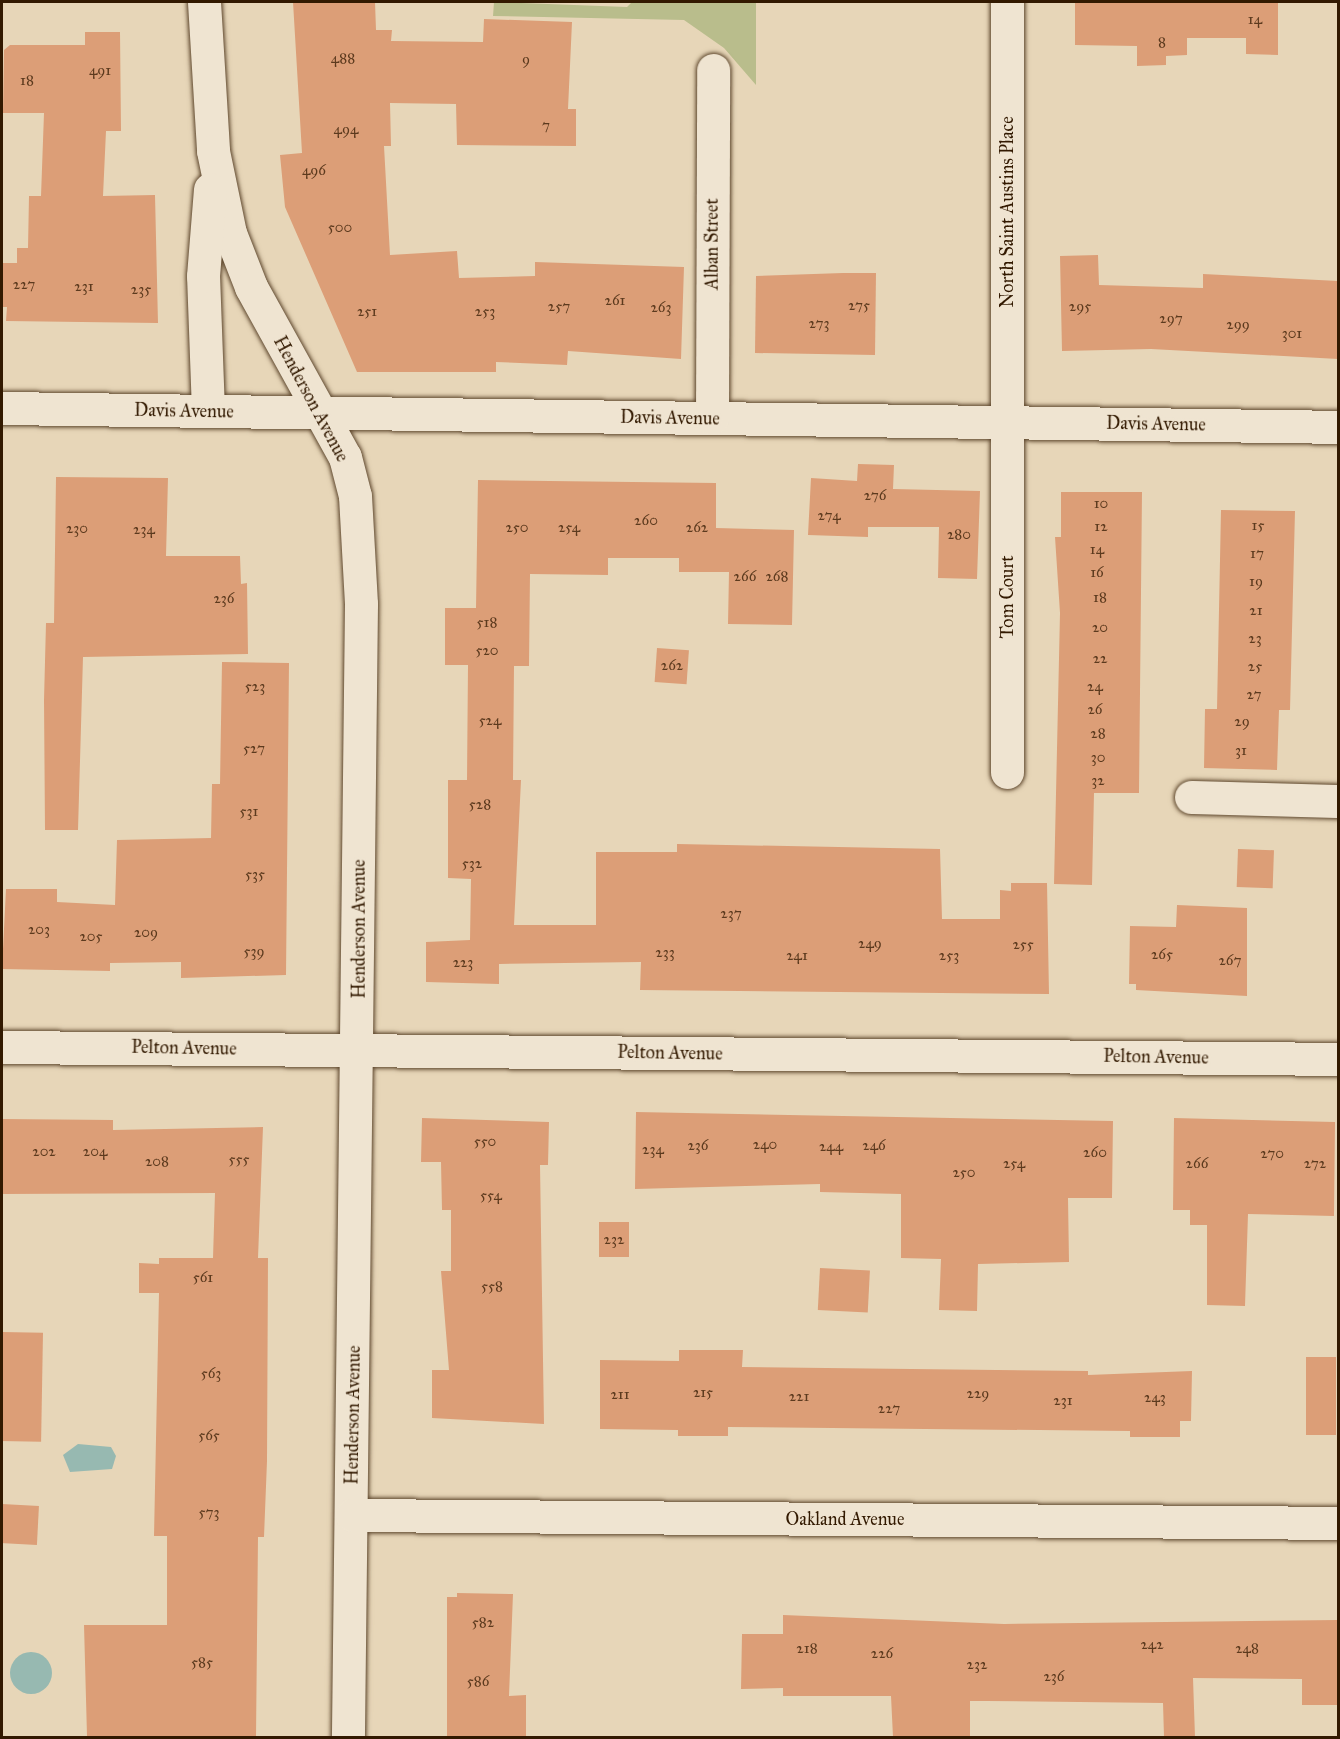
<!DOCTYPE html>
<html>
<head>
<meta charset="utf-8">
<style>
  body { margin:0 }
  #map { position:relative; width:1340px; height:1739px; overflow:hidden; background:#e7d6b8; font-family:"IM FELL Great Primer",serif }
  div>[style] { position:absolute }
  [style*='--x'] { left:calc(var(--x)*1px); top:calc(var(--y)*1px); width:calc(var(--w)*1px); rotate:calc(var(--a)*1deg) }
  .green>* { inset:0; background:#b9bd8c }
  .water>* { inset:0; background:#97b9b1 }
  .round { border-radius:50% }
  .building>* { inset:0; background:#dc9e77; transform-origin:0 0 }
  .roads { filter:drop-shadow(0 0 2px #5f482e) drop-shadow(0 0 2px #5f482e) }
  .minor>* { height:33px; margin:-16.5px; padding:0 16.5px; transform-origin:16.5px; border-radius:16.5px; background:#efe4d1 }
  span { translate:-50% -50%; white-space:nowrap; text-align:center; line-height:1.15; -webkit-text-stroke:5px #efe4d1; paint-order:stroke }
  .number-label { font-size:15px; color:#5c3a1e }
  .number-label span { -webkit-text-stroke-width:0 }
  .street-label { font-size:18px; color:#321900 }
  .frame { position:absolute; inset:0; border:3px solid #321900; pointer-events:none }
</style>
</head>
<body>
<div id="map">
  <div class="green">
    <i style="clip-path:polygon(494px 2px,627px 7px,632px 2px,756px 2px,756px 85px,724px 48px,684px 20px,493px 16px)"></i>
  </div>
  <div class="water">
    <i style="clip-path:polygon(78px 1444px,111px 1447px,116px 1456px,112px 1469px,70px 1472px,63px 1455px)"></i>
    <i class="round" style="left:10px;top:1652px;width:42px;height:42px"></i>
  </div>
  <div class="building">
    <i style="clip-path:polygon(293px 2px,375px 2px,376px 30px,392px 30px,391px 41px,483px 42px,484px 19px,572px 22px,568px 109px,576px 109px,576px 146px,457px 145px,456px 104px,390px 103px,391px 146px,384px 146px,390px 255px,457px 251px,459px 278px,535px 276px,535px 262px,684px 267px,681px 359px,568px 351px,567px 365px,496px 362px,496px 372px,357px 372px,285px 207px,280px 155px,302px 153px)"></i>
    <i style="clip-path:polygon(1075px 2px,1278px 2px,1278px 55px,1246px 54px,1246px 38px,1187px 38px,1187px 55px,1166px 56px,1166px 65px,1137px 66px,1137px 46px,1075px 45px)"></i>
    <i style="clip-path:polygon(85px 32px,120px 32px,121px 131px,106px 131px,103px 196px,155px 195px,158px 323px,6px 321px,7px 307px,2px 307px,2px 263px,17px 263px,17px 248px,28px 248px,29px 196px,41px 196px,44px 113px,3px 113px,4px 50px,10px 45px,85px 45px)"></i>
    <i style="clip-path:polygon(1098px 255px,1099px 285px,1203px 288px,1203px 274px,1338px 281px,1338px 359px,1151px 349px,1062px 351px,1060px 256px)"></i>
    <i style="clip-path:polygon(843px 273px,876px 273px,875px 355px,755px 353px,756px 276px)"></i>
    <i style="clip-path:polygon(858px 464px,894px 465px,893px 489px,980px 491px,977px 579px,938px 578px,939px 527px,868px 527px,868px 537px,808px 535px,811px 478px,857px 481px)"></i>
    <i style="clip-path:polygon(56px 477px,168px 478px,166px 556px,240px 556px,241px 584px,247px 583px,248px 654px,83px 657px,78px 830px,45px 830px,44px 700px,46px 623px,54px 623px)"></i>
    <i style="clip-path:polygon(478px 480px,716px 483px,716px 528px,794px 530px,792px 625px,728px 624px,729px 572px,679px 572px,679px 558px,608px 558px,608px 575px,530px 574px,529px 666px,514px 666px,513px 780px,521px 780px,514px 925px,596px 925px,596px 852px,677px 852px,677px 844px,940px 849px,942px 919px,1000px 919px,1000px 890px,1011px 891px,1011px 883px,1047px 883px,1049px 994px,640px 990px,641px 962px,499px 964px,499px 984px,426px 982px,426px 942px,470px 940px,471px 879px,448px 878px,448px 780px,467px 780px,468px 665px,445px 665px,445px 608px,476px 608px)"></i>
    <i style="clip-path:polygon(1061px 492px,1142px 492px,1139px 793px,1094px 793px,1092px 885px,1054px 884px,1060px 613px,1055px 537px,1061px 537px)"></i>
    <i style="clip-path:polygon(1221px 510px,1295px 511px,1290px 710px,1279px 710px,1277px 770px,1204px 768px,1205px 709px,1217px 709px)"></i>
    <i style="left:657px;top:648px;width:32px;height:34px;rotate:4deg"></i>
    <i style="clip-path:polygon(222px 662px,289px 663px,286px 975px,181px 978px,181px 962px,110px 963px,110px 971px,2px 969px,6px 889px,57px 889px,57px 902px,115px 905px,117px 840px,211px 838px,212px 784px,220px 784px)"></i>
    <i style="left:1238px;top:849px;width:36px;height:38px;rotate:2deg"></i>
    <i style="clip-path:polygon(1177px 905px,1247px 908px,1247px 996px,1136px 990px,1136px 984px,1129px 984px,1130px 926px,1176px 927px)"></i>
    <i style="clip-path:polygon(636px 1112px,1113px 1121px,1112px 1198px,1068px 1198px,1069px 1262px,978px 1264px,977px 1311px,939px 1310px,941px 1259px,901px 1258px,901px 1194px,820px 1192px,820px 1184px,635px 1189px)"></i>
    <i style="clip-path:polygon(422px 1118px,549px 1122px,548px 1165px,540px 1165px,544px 1424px,432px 1418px,432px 1370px,449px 1370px,441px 1271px,451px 1271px,451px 1210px,442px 1210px,441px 1162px,421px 1162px)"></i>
    <i style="clip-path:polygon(1174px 1118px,1335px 1122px,1334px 1216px,1248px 1214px,1245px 1306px,1207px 1305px,1207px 1225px,1190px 1225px,1190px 1210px,1173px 1210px)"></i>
    <i style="clip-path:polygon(2px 1119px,113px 1120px,113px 1130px,263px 1127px,258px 1258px,268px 1258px,267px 1461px,264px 1537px,258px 1537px,256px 1737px,87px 1736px,84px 1625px,167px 1625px,167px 1536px,154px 1536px,159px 1293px,139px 1293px,139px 1263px,159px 1264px,159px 1258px,213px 1258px,215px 1193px,2px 1194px)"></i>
    <i style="left:599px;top:1222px;width:30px;height:35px"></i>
    <i style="left:820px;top:1268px;width:50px;height:42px;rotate:3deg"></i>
    <i style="left:2px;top:1332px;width:41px;height:109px;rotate:1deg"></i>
    <i style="clip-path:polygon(679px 1350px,743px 1350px,742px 1367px,1088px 1371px,1088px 1375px,1192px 1371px,1191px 1421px,1180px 1421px,1180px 1437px,1130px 1437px,1130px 1431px,728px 1427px,728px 1436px,678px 1436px,678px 1430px,600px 1429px,600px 1360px,679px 1361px)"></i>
    <i style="left:1306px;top:1357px;width:30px;height:78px"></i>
    <i style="left:2px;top:1504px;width:37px;height:39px;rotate:3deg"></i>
    <i style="clip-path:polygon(457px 1593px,513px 1594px,509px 1696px,526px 1695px,526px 1737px,447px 1737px,447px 1597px,457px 1597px)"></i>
    <i style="clip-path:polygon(783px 1615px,1004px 1624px,1338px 1620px,1338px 1705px,1302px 1705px,1302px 1679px,1193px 1678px,1195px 1737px,1164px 1737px,1163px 1703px,986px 1701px,970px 1701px,970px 1737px,893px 1737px,891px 1696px,783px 1696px,783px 1688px,741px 1689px,742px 1634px,783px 1634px)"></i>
  </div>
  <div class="roads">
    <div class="minor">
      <i style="--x:204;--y:2;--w:149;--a:86.5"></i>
      <i style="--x:213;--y:151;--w:84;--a:78.3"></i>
      <i style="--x:230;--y:233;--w:58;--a:68.7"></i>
      <i style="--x:251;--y:287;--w:194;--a:61.1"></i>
      <i style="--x:345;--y:457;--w:40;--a:75.6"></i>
      <i style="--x:355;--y:496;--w:108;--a:86.8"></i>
      <i style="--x:361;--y:604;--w:1134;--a:90.66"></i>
      <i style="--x:2;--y:408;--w:1336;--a:0.81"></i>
      <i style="--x:208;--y:411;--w:135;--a:-92.1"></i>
      <i style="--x:203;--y:276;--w:87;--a:-85.4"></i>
      <i style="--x:712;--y:418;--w:348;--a:-89.8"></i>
      <i style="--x:1007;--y:772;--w:770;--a:-90"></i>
      <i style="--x:1191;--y:797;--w:147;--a:1.6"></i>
      <i style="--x:2;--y:1047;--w:1336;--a:0.51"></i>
      <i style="--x:352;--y:1515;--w:986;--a:0.46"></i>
    </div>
  </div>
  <div class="number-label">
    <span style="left:1255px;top:20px">14</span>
    <span style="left:1162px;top:43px">8</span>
    <span style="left:343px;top:59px">488</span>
    <span style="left:526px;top:60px">9</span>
    <span style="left:100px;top:71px">491</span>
    <span style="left:27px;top:81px">18</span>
    <span style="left:546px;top:126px">7</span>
    <span style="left:346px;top:130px">494</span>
    <span style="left:314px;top:171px">496</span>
    <span style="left:340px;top:228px">500</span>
    <span style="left:24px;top:285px">227</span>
    <span style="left:84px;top:287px">231</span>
    <span style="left:141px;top:290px">235</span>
    <span style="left:615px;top:301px">261</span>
    <span style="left:859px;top:306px">275</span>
    <span style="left:559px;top:307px">257</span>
    <span style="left:1080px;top:307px">295</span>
    <span style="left:661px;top:308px">263</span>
    <span style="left:367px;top:312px">251</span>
    <span style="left:485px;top:312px">253</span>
    <span style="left:1171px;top:319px">297</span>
    <span style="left:819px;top:324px">273</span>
    <span style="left:1238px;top:325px">299</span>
    <span style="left:1292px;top:334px">301</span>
    <span style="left:875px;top:496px">276</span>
    <span style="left:1101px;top:504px">10</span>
    <span style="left:829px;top:516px">274</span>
    <span style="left:646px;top:521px">260</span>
    <span style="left:1258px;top:526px">15</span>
    <span style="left:1101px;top:527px">12</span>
    <span style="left:517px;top:528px">250</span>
    <span style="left:569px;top:528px">254</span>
    <span style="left:697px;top:528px">262</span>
    <span style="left:77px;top:529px">230</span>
    <span style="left:144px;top:530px">234</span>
    <span style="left:959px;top:535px">280</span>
    <span style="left:1097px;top:550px">14</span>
    <span style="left:1257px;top:554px">17</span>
    <span style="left:1097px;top:573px">16</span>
    <span style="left:745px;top:577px">266</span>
    <span style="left:777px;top:577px">268</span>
    <span style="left:1256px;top:582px">19</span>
    <span style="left:1100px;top:598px">18</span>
    <span style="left:224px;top:599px">236</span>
    <span style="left:1256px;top:611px">21</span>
    <span style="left:487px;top:623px">518</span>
    <span style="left:1100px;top:628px">20</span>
    <span style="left:1255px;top:639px">23</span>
    <span style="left:487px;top:651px">520</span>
    <span style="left:1100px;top:659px">22</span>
    <span style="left:672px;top:666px">262</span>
    <span style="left:1255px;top:667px">25</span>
    <span style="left:255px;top:687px">523</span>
    <span style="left:1095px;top:687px">24</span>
    <span style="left:1254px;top:695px">27</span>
    <span style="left:1095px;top:710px">26</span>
    <span style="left:490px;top:721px">524</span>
    <span style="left:1242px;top:722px">29</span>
    <span style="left:1098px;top:734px">28</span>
    <span style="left:254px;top:749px">527</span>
    <span style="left:1241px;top:751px">31</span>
    <span style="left:1098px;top:758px">30</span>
    <span style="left:1098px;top:781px">32</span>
    <span style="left:480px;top:805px">528</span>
    <span style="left:249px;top:812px">531</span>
    <span style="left:472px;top:864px">532</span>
    <span style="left:255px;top:875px">535</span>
    <span style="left:731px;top:914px">237</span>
    <span style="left:39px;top:930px">203</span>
    <span style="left:146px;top:933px">209</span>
    <span style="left:91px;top:937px">205</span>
    <span style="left:870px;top:944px">249</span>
    <span style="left:1023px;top:945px">255</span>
    <span style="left:254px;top:952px">539</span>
    <span style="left:665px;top:953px">233</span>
    <span style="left:1162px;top:955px">265</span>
    <span style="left:797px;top:956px">241</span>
    <span style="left:949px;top:956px">253</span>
    <span style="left:1230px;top:961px">267</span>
    <span style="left:463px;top:963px">223</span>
    <span style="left:485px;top:1142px">550</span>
    <span style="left:765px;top:1145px">240</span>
    <span style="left:698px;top:1146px">236</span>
    <span style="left:874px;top:1146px">246</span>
    <span style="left:831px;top:1147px">244</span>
    <span style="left:653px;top:1150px">234</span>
    <span style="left:44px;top:1152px">202</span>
    <span style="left:95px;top:1152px">204</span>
    <span style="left:1095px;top:1153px">260</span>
    <span style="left:1272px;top:1154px">270</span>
    <span style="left:239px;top:1160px">555</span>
    <span style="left:157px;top:1162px">208</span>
    <span style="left:1014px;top:1164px">254</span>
    <span style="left:1197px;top:1164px">266</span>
    <span style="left:1315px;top:1164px">272</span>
    <span style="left:964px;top:1173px">250</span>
    <span style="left:491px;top:1196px">554</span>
    <span style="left:614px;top:1240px">232</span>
    <span style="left:203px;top:1278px">561</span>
    <span style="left:492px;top:1287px">558</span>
    <span style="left:211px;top:1374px">563</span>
    <span style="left:703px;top:1393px">215</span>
    <span style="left:978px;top:1394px">229</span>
    <span style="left:620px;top:1395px">211</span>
    <span style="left:799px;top:1397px">221</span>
    <span style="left:1155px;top:1398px">243</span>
    <span style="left:1063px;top:1401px">231</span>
    <span style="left:889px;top:1409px">227</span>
    <span style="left:209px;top:1436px">565</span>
    <span style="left:209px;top:1513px">573</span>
    <span style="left:483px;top:1623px">582</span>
    <span style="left:1152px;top:1645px">242</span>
    <span style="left:807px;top:1649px">218</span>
    <span style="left:1247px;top:1649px">248</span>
    <span style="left:882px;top:1654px">226</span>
    <span style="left:202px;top:1663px">585</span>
    <span style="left:977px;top:1665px">232</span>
    <span style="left:1054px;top:1677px">236</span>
    <span style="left:478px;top:1682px">586</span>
  </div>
  <div class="street-label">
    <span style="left:1007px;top:212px;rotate:-90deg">North Saint Austins Place</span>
    <span style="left:712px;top:244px;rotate:-90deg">Alban Street</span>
    <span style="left:311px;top:399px;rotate:62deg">Henderson Avenue</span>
    <span style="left:184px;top:411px;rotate:1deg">Davis Avenue</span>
    <span style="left:670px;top:418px;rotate:1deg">Davis Avenue</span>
    <span style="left:1156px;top:424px;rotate:1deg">Davis Avenue</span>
    <span style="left:1007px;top:597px;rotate:-90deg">Tom Court</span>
    <span style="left:359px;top:929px;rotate:-90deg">Henderson Avenue</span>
    <span style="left:184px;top:1048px;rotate:1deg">Pelton Avenue</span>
    <span style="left:670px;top:1053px;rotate:1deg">Pelton Avenue</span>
    <span style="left:1156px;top:1057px;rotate:1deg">Pelton Avenue</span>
    <span style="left:353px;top:1415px;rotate:-89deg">Henderson Avenue</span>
    <span style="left:845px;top:1519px">Oakland Avenue</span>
  </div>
  <div class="frame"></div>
</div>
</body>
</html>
